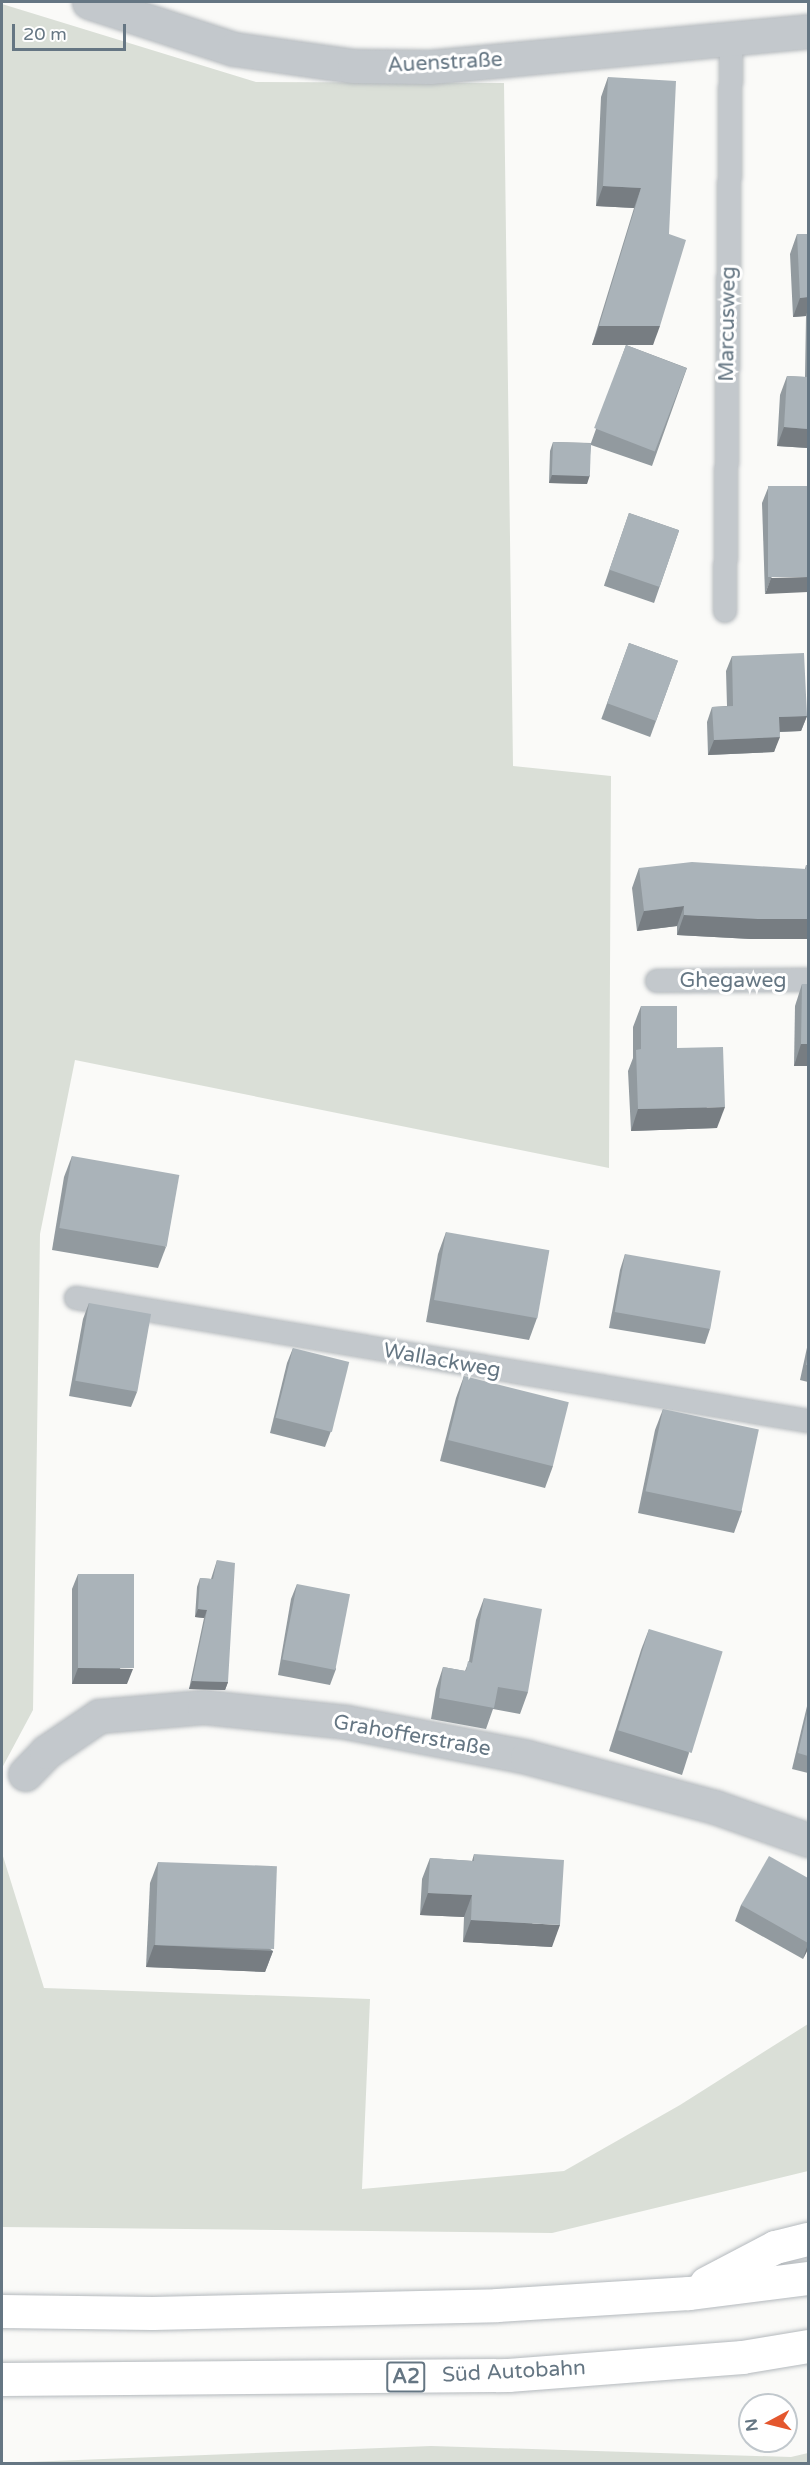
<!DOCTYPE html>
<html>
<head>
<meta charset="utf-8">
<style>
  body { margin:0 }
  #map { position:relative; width:810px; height:2465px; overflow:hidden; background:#fafaf8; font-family:"Varela Round",sans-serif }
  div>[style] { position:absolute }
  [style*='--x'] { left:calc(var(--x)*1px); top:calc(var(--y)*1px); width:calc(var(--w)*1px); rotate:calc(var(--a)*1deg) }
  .green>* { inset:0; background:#dadfd7 }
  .roads { filter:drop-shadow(0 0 2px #b4b9bd) drop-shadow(0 0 2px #b4b9bd) }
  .service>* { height:22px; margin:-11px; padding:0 11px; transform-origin:11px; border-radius:11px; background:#c3c8cc }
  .minor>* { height:33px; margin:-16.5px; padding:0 16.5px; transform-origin:16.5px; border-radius:16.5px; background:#c3c8cc }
  .tertiary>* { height:33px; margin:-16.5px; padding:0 16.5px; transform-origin:16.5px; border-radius:16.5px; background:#c3c8cc }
  .motorway>* { height:33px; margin:-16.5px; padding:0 16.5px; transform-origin:16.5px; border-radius:16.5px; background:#fff }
  .wall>* { inset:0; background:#929a9f; transform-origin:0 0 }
  .shaded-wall>* { inset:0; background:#777d82 }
  .building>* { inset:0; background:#aab3b9; transform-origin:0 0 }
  span { translate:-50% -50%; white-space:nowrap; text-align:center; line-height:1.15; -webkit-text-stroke:6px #fff; paint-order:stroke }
  .shield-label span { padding:2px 4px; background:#fff; border:2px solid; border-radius:4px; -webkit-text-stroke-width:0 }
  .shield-label { font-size:20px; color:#657683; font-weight:700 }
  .street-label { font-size:21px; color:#657683 }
  .frame { position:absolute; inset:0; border:3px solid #657683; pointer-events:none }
  .north { position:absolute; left:738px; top:2393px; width:60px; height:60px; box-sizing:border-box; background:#fff; border:2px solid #c1c8cd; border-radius:50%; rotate:263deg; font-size:16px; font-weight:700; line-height:24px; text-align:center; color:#657683 }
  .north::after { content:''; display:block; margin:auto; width:21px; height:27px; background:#e4572e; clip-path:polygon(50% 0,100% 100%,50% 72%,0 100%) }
  .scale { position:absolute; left:12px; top:24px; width:114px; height:27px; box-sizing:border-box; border:3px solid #657683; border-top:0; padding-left:8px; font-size:18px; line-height:21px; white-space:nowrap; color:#657683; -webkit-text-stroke:4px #fff; paint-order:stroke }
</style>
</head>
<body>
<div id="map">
  <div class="green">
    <i style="clip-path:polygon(2px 4px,256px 82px,504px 83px,513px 766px,611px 776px,609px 1168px,75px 1060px,40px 1234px,33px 1710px,2px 1768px)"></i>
    <i style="clip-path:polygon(2px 1853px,44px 1988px,370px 1999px,362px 2189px,564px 2171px,680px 2105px,808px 2024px,808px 2171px,552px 2233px,2px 2227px)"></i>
    <i style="clip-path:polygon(431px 2446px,791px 2457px,808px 2453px,808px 2463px,2px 2463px)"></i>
  </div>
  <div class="roads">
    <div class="service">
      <i style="--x:725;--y:611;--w:574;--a:-89.4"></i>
      <i style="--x:657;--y:981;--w:151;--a:-0.4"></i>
      <i style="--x:76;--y:1298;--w:742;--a:9.54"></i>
    </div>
    <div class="minor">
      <i style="--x:25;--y:1774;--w:30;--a:-46"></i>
      <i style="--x:46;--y:1752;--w:64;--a:-34.2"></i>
      <i style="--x:99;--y:1716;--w:105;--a:-4.9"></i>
      <i style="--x:204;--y:1707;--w:143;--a:6"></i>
      <i style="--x:346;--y:1722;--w:184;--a:10.9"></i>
      <i style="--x:527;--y:1757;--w:195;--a:14.9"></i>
      <i style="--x:715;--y:1807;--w:99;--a:19.5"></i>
    </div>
    <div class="tertiary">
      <i style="--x:89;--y:2;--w:152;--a:18"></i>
      <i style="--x:234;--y:49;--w:121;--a:8.1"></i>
      <i style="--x:354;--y:66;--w:76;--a:0.8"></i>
      <i style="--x:430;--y:67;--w:380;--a:-5.4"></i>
    </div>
    <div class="motorway">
      <i style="--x:706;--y:2283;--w:78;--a:-27.6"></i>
      <i style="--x:775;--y:2247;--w:34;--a:-14"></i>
      <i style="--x:2;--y:2311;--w:150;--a:0.8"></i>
      <i style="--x:152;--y:2313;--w:345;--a:-1.3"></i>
      <i style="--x:497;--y:2305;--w:192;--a:-3.6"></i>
      <i style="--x:689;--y:2293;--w:120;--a:-7.2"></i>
      <i style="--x:2;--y:2379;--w:506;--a:-0.45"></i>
      <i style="--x:508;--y:2375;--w:235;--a:-4.4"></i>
      <i style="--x:742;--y:2357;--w:67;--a:-9.5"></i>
    </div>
  </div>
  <div class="wall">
    <i style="clip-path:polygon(608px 77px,669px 234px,653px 345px,592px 345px,634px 208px,596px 206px,601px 97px)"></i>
    <i style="clip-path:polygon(797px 234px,808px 234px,808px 448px,777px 446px,780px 395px,787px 376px,805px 377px,806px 316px,793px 317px,790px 254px)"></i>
    <i style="clip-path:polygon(626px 345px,687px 368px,652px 466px,591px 445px,587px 484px,549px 483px,550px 451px,553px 442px,591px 443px)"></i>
    <i style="clip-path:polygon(808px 486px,765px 594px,762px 503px,768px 488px)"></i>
    <i style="left:629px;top:513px;width:53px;height:77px;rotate:19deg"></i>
    <i style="left:629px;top:643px;width:52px;height:81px;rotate:20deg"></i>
    <i style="clip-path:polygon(732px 656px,807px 716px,801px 731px,780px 732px,774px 752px,708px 755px,707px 722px,712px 707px,727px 706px,726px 671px)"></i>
    <i style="clip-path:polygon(806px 865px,808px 865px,808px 939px,751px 939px,677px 935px,677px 926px,637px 931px,632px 888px,639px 868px,805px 869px)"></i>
    <i style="clip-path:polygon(802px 984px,808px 984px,808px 1066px,794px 1066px,795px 1006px)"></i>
    <i style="clip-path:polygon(641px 1006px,677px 1048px,717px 1128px,631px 1131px,628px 1071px,633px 1058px,633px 1027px)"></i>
    <i style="clip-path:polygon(72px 1156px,166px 1247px,158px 1268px,52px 1250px,64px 1177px)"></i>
    <i style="clip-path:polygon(446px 1232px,537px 1318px,529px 1340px,426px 1322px,438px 1254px)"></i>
    <i style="clip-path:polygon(625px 1254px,710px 1329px,705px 1344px,609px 1328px,620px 1270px)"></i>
    <i style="clip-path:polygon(89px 1303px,137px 1392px,131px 1407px,69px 1396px,83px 1319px)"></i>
    <i style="clip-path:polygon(808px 1343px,808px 1382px,800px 1380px)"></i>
    <i style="clip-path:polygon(293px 1348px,331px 1431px,325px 1447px,270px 1433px,287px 1363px)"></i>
    <i style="clip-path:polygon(464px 1376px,553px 1466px,545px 1488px,440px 1461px,456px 1398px)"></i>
    <i style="clip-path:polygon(663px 1409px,742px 1511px,734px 1533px,638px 1513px,655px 1430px)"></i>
    <i style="clip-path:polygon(217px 1560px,228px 1682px,225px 1690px,189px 1689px,204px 1618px,195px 1617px,197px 1587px,200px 1578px,211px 1579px)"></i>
    <i style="clip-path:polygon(78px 1574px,127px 1684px,72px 1684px,72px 1589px)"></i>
    <i style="clip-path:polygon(297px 1584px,336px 1669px,330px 1685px,278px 1675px,291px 1599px)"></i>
    <i style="clip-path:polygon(484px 1598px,528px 1692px,520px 1714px,493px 1709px,486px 1729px,431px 1719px,436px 1689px,443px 1667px,465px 1671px,469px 1661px,476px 1620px)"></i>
    <i style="clip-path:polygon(649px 1629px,689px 1753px,682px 1775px,609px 1751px,641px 1650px)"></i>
    <i style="clip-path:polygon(808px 1702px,808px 1773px,792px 1769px)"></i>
    <i style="clip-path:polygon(474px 1854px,552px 1947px,463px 1942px,464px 1917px,420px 1915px,422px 1879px,430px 1858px,472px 1861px)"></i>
    <i style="clip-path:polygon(158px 1862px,273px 1951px,265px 1972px,146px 1967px,150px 1883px)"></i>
    <i style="clip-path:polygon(808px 1878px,808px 1949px,803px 1959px,735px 1921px,741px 1905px)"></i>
  </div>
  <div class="shaded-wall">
    <i style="clip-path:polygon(603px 186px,641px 188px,634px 208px,596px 206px)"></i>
    <i style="clip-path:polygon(808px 297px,808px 309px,806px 316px,793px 317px,800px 298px)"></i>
    <i style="clip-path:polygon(599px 326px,660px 326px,653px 345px,592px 345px)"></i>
    <i style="clip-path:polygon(784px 427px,808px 429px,808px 448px,777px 446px)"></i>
    <i style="clip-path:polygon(552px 475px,590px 475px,587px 484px,549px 483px)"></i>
    <i style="clip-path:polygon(808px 577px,808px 592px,765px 594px,771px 578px)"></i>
    <i style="clip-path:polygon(807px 716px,801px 731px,774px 732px,779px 717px)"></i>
    <i style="clip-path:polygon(780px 737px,774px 752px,708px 755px,714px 740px)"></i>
    <i style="clip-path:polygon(684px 906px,677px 926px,637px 931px,644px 911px)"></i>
    <i style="clip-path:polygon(684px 915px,808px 919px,808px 939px,751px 939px,677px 935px)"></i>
    <i style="clip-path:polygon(801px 1044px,808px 1044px,808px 1066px,794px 1066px)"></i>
    <i style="clip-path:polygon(725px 1107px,717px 1128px,631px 1131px,638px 1109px)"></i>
    <i style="clip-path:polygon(198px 1609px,207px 1610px,204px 1618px,195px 1617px)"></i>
    <i style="clip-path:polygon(78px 1668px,133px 1669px,127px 1684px,72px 1684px)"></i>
    <i style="clip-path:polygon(192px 1681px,228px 1682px,225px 1690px,189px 1689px)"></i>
    <i style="clip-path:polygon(428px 1893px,472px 1895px,464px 1917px,420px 1915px)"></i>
    <i style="clip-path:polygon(471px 1920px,560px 1925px,552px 1947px,463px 1942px)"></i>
    <i style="clip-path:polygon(808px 1944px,808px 1949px,803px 1959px)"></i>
    <i style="clip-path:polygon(154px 1945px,273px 1951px,265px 1972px,146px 1967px)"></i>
  </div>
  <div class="building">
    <i style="clip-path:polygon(608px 77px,676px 81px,669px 234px,686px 240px,660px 326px,599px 326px,641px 188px,603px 186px)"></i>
    <i style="clip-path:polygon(797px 234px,808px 234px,808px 297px,800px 298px)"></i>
    <i style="left:626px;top:345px;width:65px;height:89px;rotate:21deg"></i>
    <i style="clip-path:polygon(787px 376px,808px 377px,808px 429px,784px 427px)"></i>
    <i style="left:553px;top:442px;width:38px;height:33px;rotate:2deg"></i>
    <i style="left:808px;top:486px;width:91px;height:40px;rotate:90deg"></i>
    <i style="left:629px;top:513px;width:53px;height:60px;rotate:19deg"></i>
    <i style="left:629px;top:643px;width:52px;height:64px;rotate:20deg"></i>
    <i style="clip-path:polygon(804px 653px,807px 716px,779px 717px,780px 737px,714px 740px,712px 707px,733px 706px,732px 656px)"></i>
    <i style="clip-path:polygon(692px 862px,806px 869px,806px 865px,808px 865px,808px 919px,758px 919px,684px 915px,684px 906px,644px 911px,639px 868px)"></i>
    <i style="clip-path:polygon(802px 984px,808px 984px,808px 1044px,801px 1044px)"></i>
    <i style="clip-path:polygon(641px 1006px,677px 1006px,677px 1048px,723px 1047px,725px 1107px,638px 1109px,636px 1050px,641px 1049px)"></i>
    <i style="left:72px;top:1156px;width:109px;height:73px;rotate:10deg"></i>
    <i style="left:446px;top:1232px;width:105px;height:69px;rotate:10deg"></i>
    <i style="left:625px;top:1254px;width:97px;height:59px;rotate:10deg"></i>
    <i style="left:89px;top:1303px;width:63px;height:79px;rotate:10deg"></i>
    <i style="left:293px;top:1348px;width:58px;height:72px;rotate:14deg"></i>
    <i style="clip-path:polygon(808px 1353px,808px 1365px,806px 1365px)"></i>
    <i style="left:464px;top:1376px;width:108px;height:66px;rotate:14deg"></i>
    <i style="left:663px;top:1409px;width:98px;height:84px;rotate:12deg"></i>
    <i style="clip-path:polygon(217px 1560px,235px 1563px,228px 1682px,192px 1681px,207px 1610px,198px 1609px,200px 1578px,213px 1579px)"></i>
    <i style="left:78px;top:1574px;width:56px;height:94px"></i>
    <i style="left:297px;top:1584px;width:54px;height:77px;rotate:11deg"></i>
    <i style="clip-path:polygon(484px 1598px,542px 1609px,528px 1692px,498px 1687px,494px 1708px,439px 1698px,443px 1667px,466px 1671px,468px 1661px,472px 1663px)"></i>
    <i style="left:649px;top:1629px;width:77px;height:106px;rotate:17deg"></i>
    <i style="clip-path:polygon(808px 1709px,808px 1756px,798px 1753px)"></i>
    <i style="clip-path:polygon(474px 1854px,564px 1860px,560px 1925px,471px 1920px,472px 1895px,428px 1893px,430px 1858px,474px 1861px)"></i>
    <i style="clip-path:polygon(769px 1856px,808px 1878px,808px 1943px,741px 1905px)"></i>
    <i style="left:158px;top:1862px;width:119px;height:83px;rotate:2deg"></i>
  </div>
  <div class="shield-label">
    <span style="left:406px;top:2377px">A2</span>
  </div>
  <div class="street-label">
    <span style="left:445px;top:63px;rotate:-3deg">Auenstraße</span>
    <span style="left:728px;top:324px;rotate:-89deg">Marcusweg</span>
    <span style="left:733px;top:981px">Ghegaweg</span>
    <span style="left:442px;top:1361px;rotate:10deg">Wallackweg</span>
    <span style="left:412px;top:1736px;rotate:10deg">Grahofferstraße</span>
    <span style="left:514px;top:2372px;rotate:-3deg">Süd Autobahn</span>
  </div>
  <div class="frame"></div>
  <div class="north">N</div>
  <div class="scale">20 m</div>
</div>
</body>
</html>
